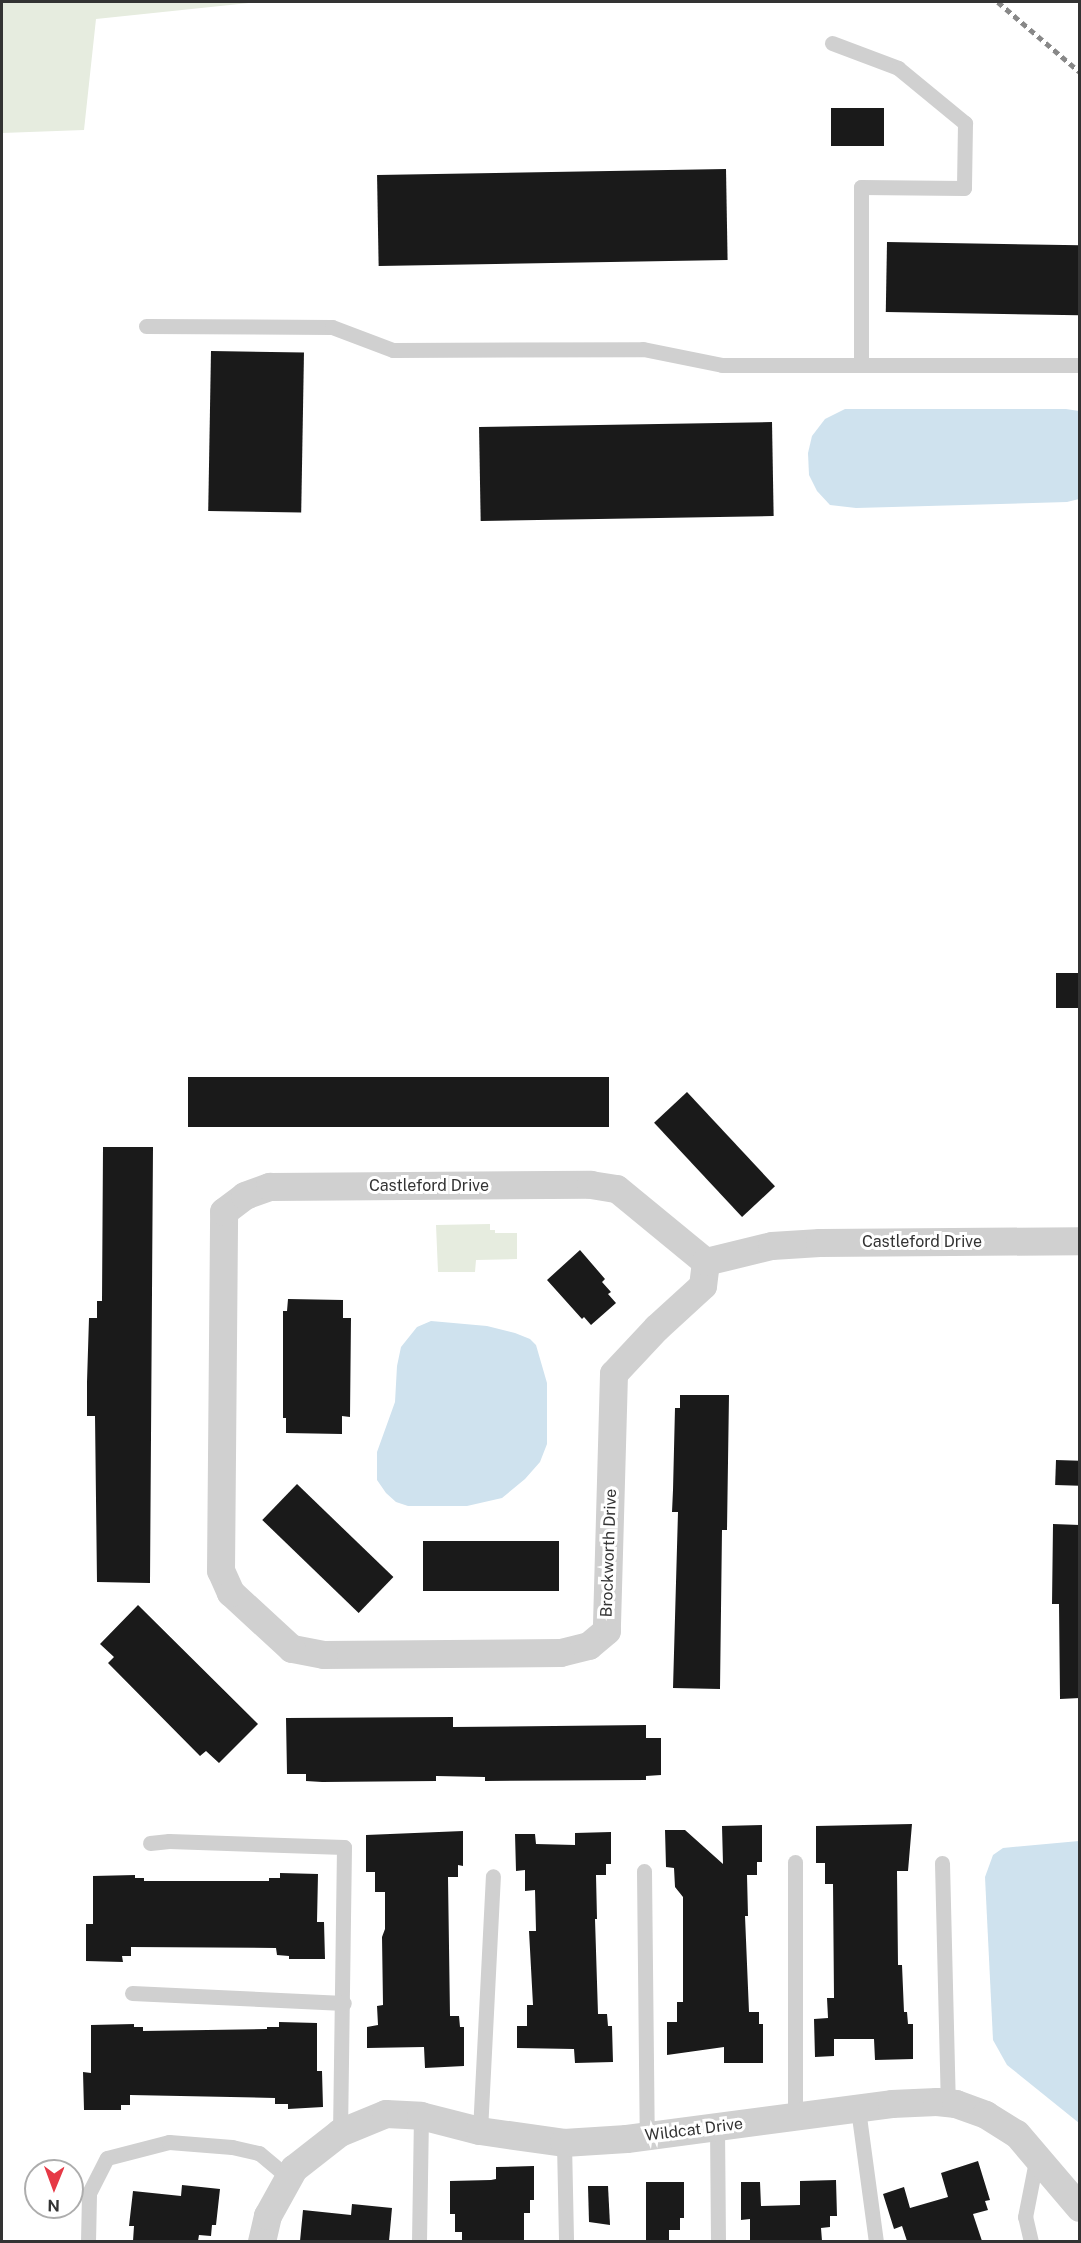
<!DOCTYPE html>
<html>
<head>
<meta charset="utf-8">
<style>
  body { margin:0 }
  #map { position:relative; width:1081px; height:2243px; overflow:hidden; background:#fff; font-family:"Public Sans",sans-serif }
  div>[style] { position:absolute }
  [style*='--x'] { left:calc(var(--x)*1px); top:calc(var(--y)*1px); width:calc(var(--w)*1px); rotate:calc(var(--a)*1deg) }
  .green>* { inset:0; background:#e6ecdf }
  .water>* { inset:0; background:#cfe2ee }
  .building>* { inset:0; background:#1a1a1a; transform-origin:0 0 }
  .lane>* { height:15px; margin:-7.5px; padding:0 7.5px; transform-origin:7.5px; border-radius:7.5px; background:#d0d0d0 }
  .street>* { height:28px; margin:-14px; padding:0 14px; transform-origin:14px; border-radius:14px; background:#d0d0d0 }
  .rail>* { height:4.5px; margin-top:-2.25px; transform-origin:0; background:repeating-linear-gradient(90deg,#888 0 6px,transparent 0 10.5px) }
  span { translate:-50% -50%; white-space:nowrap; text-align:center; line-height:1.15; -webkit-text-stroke:6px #fff; paint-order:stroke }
  .street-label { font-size:16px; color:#333 }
  .frame { position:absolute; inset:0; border:3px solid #333; pointer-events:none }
  .north { position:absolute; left:24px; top:2159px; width:60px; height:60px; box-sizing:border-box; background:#fff; border:2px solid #adadad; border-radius:50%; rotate:181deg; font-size:16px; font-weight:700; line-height:24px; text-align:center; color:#333 }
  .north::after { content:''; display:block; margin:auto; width:21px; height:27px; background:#e63946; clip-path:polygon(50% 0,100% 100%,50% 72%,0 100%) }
</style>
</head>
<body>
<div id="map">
  <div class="green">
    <i style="clip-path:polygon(2px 2px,258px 2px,96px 19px,84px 130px,2px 133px)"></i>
    <i style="clip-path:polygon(490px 1224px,490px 1230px,495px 1230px,495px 1233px,517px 1233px,517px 1259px,476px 1260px,475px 1272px,438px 1272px,436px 1225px)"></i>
  </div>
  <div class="water">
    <i style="clip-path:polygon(845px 409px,1066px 409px,1079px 411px,1079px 499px,1067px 502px,856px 508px,830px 505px,817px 491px,809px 475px,808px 453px,812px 436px,825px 419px)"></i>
    <i style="clip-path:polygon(431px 1321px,487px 1326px,515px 1333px,530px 1339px,536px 1345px,547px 1383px,547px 1444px,540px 1462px,525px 1479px,502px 1498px,467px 1506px,408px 1506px,396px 1502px,386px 1493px,377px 1480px,377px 1452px,395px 1402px,397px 1366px,401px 1347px,417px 1327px)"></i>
    <i style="clip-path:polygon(1079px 1841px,1080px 1841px,1079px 2123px,1007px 2065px,993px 2040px,985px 1877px,993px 1855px,1003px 1848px)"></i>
  </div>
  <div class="building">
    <i style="left:831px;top:108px;width:53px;height:38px"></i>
    <i style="left:726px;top:169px;width:91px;height:349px;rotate:89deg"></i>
    <i style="left:887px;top:242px;width:193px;height:70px;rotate:1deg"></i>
    <i style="left:211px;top:351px;width:93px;height:160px;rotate:1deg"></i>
    <i style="left:772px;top:422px;width:94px;height:293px;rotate:89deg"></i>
    <i style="left:1080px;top:973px;width:35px;height:24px;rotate:90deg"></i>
    <i style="left:609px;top:1077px;width:50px;height:421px;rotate:90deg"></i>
    <i style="left:687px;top:1092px;width:129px;height:45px;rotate:47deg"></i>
    <i style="clip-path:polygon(103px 1147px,153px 1147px,150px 1583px,97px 1582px,95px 1416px,87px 1416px,87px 1382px,89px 1318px,97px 1318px,97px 1301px,102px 1301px)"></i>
    <i style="clip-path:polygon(580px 1250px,605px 1279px,602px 1282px,611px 1292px,608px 1294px,616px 1303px,591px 1325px,584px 1317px,582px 1319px,547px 1280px)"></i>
    <i style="clip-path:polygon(288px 1299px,343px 1300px,343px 1318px,351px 1318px,350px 1417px,342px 1416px,342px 1434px,286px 1433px,286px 1418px,283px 1418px,283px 1311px,287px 1311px)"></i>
    <i style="clip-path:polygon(680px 1395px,729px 1395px,727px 1530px,722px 1530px,720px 1689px,673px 1688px,678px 1512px,672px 1512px,673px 1490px,675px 1408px,680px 1408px)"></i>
    <i style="left:1056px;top:1460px;width:24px;height:25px;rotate:2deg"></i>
    <i style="left:297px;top:1484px;width:134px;height:50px;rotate:44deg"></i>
    <i style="clip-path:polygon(1053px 1524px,1080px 1525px,1080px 1698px,1060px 1699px,1059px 1604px,1052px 1604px)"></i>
    <i style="left:559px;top:1541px;width:50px;height:136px;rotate:90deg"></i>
    <i style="clip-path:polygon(138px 1605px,258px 1724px,219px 1763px,206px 1751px,200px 1756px,108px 1663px,114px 1657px,100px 1644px)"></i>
    <i style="clip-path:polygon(453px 1717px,453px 1727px,646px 1725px,646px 1738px,661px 1738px,661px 1775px,646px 1776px,646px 1780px,485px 1781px,485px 1777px,436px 1776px,436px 1781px,322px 1782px,306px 1781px,306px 1774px,287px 1774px,286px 1718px)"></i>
    <i style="clip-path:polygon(912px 1824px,908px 1871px,897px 1871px,898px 1965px,902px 1965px,904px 2012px,907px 2012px,908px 2024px,913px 2024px,913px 2059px,875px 2060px,874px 2039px,834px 2039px,834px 2056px,815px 2057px,814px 2019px,828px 2018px,827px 1998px,834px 1998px,833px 1884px,825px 1884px,825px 1863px,816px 1863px,816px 1826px)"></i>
    <i style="clip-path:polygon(762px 1825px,762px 1862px,757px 1862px,757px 1875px,747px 1875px,748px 1916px,745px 1916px,749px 2012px,759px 2012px,759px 2024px,763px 2024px,763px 2063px,724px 2063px,724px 2047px,667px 2055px,667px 2022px,677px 2022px,677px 2002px,683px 2002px,683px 1897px,675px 1887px,674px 1868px,666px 1867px,665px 1830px,685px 1830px,723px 1864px,722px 1826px)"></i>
    <i style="clip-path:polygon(463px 1831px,463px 1866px,458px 1865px,458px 1877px,448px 1877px,450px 2016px,459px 2016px,460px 2027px,464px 2027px,464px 2066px,425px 2068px,424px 2047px,367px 2048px,367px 2027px,378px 2025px,377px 2006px,383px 2005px,382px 1937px,385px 1929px,385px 1892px,375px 1892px,375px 1872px,366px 1872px,366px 1835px)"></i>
    <i style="clip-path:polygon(611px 1832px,611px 1864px,606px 1864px,606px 1875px,596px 1875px,597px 1919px,595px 1919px,598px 2014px,607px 2014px,608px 2026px,612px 2026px,613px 2062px,575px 2063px,574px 2049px,517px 2048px,517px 2026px,527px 2026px,527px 2005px,533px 2005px,529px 1931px,536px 1931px,535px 1890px,525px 1891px,525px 1870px,516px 1871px,515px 1834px,535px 1834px,536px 1844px,575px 1845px,575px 1833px)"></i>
    <i style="clip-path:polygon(280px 1873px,318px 1874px,317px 1922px,324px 1922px,325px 1959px,289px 1959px,289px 1956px,277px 1955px,276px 1948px,131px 1947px,131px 1956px,122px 1956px,123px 1962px,86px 1961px,86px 1924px,93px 1924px,93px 1876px,135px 1875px,135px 1878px,144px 1878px,144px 1881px,269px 1881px,269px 1878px,280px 1878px)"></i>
    <i style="clip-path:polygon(279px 2022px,317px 2023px,317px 2071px,322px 2071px,323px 2107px,288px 2109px,288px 2104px,275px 2104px,275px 2098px,130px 2095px,130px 2105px,121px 2105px,121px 2110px,84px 2110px,83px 2072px,91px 2073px,91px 2025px,134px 2024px,134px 2027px,143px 2027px,143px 2031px,267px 2029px,267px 2027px,279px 2027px)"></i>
    <i style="clip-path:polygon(978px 2161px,990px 2200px,985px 2201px,988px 2210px,973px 2214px,982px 2241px,907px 2241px,902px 2226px,894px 2229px,883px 2194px,904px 2187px,910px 2208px,948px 2197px,941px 2173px)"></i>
    <i style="clip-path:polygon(534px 2166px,534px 2200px,530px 2200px,530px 2213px,524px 2213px,524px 2241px,462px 2241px,462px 2232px,455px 2232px,455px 2214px,450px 2214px,450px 2181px,491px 2180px,496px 2179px,496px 2167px)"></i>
    <i style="clip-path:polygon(836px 2180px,837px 2216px,830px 2216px,830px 2227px,821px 2228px,822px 2241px,750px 2240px,750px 2219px,741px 2220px,741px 2182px,760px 2182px,761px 2206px,800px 2205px,800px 2181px)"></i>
    <i style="clip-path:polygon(646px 2182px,684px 2182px,684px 2218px,680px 2218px,680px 2230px,669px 2230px,669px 2241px,646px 2241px)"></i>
    <i style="clip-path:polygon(182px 2185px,220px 2189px,216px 2225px,212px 2225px,211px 2236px,199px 2235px,198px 2241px,133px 2241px,134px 2226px,129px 2226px,133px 2191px,181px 2196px)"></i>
    <i style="clip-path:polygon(588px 2186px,608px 2186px,610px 2225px,589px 2222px)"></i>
    <i style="clip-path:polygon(352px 2204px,392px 2208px,389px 2241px,300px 2241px,303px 2210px,351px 2215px)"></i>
  </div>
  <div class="lane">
    <i style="--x:832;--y:43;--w:71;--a:20.7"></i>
    <i style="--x:898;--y:68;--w:87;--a:39.4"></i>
    <i style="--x:965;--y:123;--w:65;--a:90.9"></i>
    <i style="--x:964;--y:188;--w:103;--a:-179.4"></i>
    <i style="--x:861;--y:187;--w:178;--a:90"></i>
    <i style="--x:146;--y:326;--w:186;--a:0.3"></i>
    <i style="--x:332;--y:327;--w:65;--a:20.7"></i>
    <i style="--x:393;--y:350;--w:250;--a:-0.2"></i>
    <i style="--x:643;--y:349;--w:81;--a:11.4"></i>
    <i style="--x:722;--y:365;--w:358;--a:0"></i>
    <i style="--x:150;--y:1843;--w:19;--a:-6"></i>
    <i style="--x:169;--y:1841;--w:175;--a:2"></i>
    <i style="--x:344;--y:1847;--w:286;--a:90.8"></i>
    <i style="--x:795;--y:1862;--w:255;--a:90"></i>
    <i style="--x:942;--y:1863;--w:240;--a:88.6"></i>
    <i style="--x:644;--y:1871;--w:265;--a:89.4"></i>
    <i style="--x:132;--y:1993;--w:212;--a:2.7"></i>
    <i style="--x:858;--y:2109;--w:134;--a:82.3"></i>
    <i style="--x:717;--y:2127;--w:115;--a:89.5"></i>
    <i style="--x:480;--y:2131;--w:255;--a:-87.1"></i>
    <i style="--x:564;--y:2143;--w:99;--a:88.8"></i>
    <i style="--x:88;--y:2242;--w:49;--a:-88.8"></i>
    <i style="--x:89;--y:2193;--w:39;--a:-63"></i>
    <i style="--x:107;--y:2158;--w:64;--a:-14.5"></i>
    <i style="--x:169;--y:2142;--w:63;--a:4.5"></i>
    <i style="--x:232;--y:2147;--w:28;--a:13"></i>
    <i style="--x:259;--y:2153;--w:39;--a:40"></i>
    <i style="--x:419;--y:2242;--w:126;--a:-89.1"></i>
    <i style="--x:1031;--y:2242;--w:26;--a:-103"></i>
    <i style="--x:1025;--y:2217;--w:62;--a:-78.9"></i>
  </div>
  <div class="street">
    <i style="--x:706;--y:1262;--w:24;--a:97"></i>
    <i style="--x:703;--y:1286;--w:62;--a:137.6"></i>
    <i style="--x:657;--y:1328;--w:63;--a:133.1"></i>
    <i style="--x:614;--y:1374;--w:257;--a:91.6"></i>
    <i style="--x:607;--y:1631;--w:23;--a:140"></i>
    <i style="--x:589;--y:1646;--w:29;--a:166"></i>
    <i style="--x:561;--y:1653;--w:237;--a:179.5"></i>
    <i style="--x:324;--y:1655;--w:33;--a:-169"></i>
    <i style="--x:292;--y:1649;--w:83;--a:-137.4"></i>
    <i style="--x:231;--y:1593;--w:24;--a:-114"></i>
    <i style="--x:221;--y:1571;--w:359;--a:-89.5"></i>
    <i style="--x:224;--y:1212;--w:26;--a:-37"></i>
    <i style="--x:245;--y:1196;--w:27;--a:-20"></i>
    <i style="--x:270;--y:1187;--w:321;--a:-0.4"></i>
    <i style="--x:591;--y:1185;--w:26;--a:9"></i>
    <i style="--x:617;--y:1189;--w:115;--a:39.4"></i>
    <i style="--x:706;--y:1262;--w:68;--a:-13.6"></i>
    <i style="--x:772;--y:1246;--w:48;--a:-3.6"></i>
    <i style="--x:820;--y:1243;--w:260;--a:-0.4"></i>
    <i style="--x:262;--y:2242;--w:27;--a:-77"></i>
    <i style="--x:268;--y:2216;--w:54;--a:-61"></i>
    <i style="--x:294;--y:2169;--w:58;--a:-38"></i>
    <i style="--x:340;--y:2133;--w:50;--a:-22.4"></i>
    <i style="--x:386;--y:2114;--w:35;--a:3"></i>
    <i style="--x:421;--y:2116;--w:61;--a:14.3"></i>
    <i style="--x:480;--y:2131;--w:85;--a:8.1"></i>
    <i style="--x:564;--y:2143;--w:63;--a:-3.6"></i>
    <i style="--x:627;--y:2139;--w:267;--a:-7.5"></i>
    <i style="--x:892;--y:2104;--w:45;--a:-2.5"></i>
    <i style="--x:937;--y:2102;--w:19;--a:6"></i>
    <i style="--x:956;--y:2104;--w:32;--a:20"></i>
    <i style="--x:986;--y:2115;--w:36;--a:32"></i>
    <i style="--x:1017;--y:2134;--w:97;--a:49.6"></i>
  </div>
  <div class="rail">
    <i style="--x:998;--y:2;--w:108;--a:40.5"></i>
  </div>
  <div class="street-label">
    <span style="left:429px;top:1186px">Castleford Drive</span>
    <span style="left:922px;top:1242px">Castleford Drive</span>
    <span style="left:609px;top:1553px;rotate:-88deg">Brockworth Drive</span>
    <span style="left:694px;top:2130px;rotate:-7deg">Wildcat Drive</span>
  </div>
  <div class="frame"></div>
  <div class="north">N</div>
</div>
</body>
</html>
